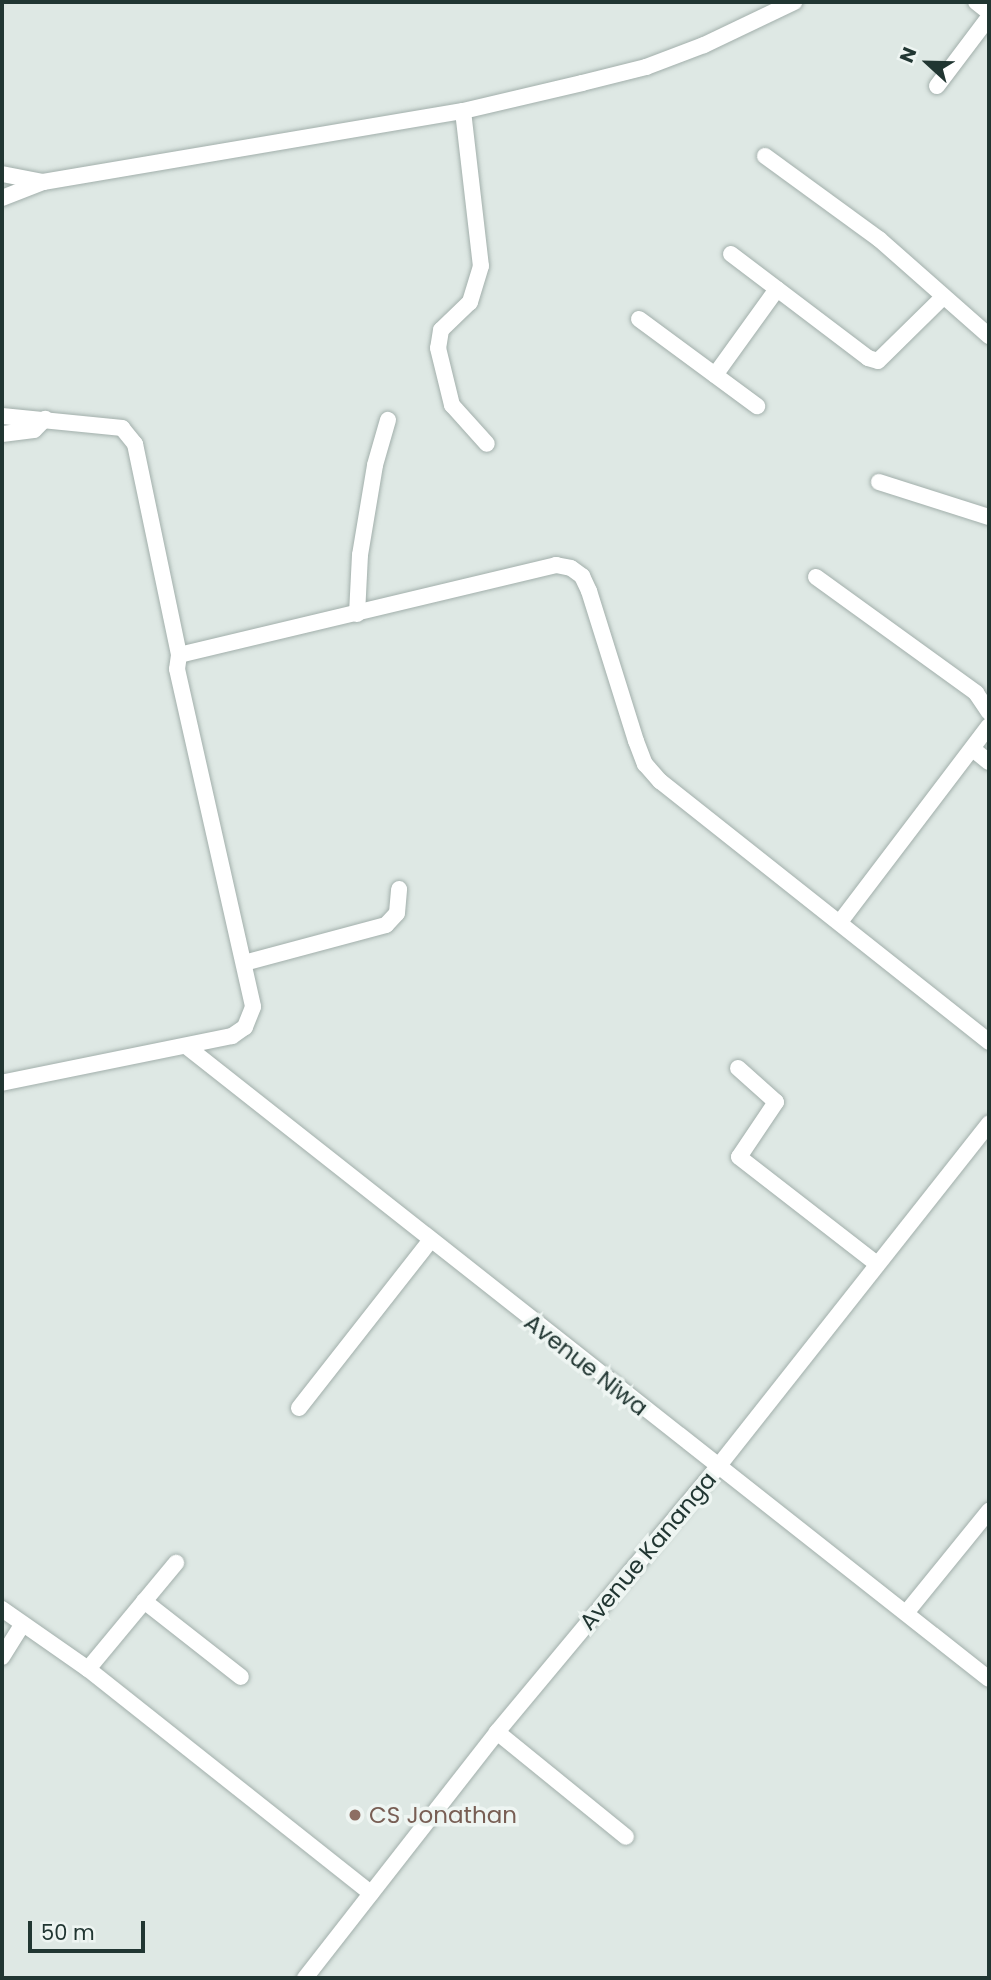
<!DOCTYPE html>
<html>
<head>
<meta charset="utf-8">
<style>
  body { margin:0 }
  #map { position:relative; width:991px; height:1980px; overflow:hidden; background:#dee8e4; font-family:Poppins,sans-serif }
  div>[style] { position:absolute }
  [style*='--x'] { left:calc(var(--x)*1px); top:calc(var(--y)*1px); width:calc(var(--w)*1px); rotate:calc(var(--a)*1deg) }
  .roads { filter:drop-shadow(0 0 2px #a2afab) drop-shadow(0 0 2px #a2afab) }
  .minor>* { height:16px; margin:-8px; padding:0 8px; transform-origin:8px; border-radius:8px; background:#fff }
  .dots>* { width:19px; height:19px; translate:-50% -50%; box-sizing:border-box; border:4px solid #eef5f2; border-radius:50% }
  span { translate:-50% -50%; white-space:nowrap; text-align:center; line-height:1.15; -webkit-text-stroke:7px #eef5f2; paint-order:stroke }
  .street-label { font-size:23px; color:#213632 }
  .education-label { font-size:23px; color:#785e54 }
  .left { translate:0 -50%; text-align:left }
  .frame { position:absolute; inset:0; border:4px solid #213632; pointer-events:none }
  .north { position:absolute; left:893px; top:28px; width:70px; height:70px; -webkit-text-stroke:5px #eef5f2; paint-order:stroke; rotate:292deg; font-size:19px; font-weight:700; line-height:28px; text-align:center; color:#213632 }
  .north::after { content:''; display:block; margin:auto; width:24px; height:32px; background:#213632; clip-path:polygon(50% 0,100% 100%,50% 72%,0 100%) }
  .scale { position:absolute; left:28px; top:1921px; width:117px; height:32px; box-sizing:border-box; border:4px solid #213632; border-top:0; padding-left:9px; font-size:21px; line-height:24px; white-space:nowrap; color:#213632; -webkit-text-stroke:5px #eef5f2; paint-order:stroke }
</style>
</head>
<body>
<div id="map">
  <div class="roads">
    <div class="minor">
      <i style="--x:976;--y:2;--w:16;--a:38"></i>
      <i style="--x:937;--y:86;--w:86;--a:-53"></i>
      <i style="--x:463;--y:111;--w:156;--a:83.4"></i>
      <i style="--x:481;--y:266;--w:38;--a:107"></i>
      <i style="--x:470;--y:302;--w:40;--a:136"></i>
      <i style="--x:441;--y:330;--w:18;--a:99"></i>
      <i style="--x:438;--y:348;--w:59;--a:76.2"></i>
      <i style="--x:452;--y:405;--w:52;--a:48.1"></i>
      <i style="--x:765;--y:156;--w:141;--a:36.1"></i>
      <i style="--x:879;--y:239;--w:147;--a:41.4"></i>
      <i style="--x:2;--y:174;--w:42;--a:11"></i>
      <i style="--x:2;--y:198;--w:44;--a:-21.3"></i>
      <i style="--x:43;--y:182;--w:426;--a:-9.6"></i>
      <i style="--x:463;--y:111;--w:122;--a:-13.2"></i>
      <i style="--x:582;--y:83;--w:66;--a:-14"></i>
      <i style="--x:646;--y:67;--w:62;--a:-20.8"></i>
      <i style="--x:704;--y:45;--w:100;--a:-25.5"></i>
      <i style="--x:731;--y:254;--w:172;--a:37.2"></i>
      <i style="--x:868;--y:358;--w:10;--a:17"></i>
      <i style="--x:878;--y:361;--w:90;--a:-44.5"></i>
      <i style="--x:639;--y:319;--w:147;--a:36.4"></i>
      <i style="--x:715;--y:375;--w:106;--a:-54.2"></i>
      <i style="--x:2;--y:416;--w:121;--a:5.7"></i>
      <i style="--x:122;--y:428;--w:21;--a:51"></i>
      <i style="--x:135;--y:444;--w:216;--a:78.2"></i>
      <i style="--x:179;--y:655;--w:14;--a:98"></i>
      <i style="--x:177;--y:669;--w:346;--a:77.3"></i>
      <i style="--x:253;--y:1007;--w:22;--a:112"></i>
      <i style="--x:245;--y:1027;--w:16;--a:145"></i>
      <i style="--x:232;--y:1036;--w:235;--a:168.5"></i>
      <i style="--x:2;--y:434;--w:32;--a:-7"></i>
      <i style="--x:34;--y:430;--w:16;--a:-45"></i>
      <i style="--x:879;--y:482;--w:115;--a:17.7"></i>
      <i style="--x:816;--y:577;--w:198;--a:35.9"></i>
      <i style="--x:976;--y:693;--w:23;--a:56"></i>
      <i style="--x:357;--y:614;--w:59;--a:-87.1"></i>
      <i style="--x:360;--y:555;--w:91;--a:-80.5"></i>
      <i style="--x:375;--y:465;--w:47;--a:-73.9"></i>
      <i style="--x:179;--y:655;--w:388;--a:-13.4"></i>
      <i style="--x:556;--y:565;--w:15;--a:11"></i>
      <i style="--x:571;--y:568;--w:14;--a:36"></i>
      <i style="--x:582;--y:576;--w:17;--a:65"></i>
      <i style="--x:589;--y:591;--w:157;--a:72.6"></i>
      <i style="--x:636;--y:741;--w:25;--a:69"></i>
      <i style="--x:645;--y:764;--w:23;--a:49"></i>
      <i style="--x:660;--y:781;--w:420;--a:38.4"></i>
      <i style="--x:974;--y:750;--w:19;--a:39"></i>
      <i style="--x:840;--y:922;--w:246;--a:-52.8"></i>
      <i style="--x:244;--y:963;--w:147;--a:-15"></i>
      <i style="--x:386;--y:925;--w:16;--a:-47"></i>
      <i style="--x:397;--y:913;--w:24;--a:-85"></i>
      <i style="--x:186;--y:1046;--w:1022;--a:38.25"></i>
      <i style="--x:738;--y:1068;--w:51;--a:41.8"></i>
      <i style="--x:776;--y:1102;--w:66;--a:123.9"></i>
      <i style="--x:739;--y:1157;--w:175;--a:37.8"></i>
      <i style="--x:299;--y:1408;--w:212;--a:-51.9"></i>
      <i style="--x:144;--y:1601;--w:123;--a:38.1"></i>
      <i style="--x:2;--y:1609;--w:105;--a:34.9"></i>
      <i style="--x:88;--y:1669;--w:361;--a:38.4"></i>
      <i style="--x:906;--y:1613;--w:132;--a:-50.9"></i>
      <i style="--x:2;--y:1657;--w:39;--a:-58"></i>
      <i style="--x:88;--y:1669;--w:138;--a:-50.3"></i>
      <i style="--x:497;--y:1732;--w:166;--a:39.1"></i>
      <i style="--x:305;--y:1978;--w:312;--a:-52"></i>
      <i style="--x:497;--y:1732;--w:344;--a:-50.2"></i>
      <i style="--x:717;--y:1468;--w:439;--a:-51.7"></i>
    </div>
  </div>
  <div class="dots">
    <i style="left:355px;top:1815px;background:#8d6e63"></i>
  </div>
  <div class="street-label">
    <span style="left:586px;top:1365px;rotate:38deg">Avenue Niwa</span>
    <span style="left:648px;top:1551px;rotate:-50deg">Avenue Kananga</span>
  </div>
  <div class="education-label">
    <span class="left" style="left:369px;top:1815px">CS Jonathan</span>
  </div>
  <div class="frame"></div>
  <div class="north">N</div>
  <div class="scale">50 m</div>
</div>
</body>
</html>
